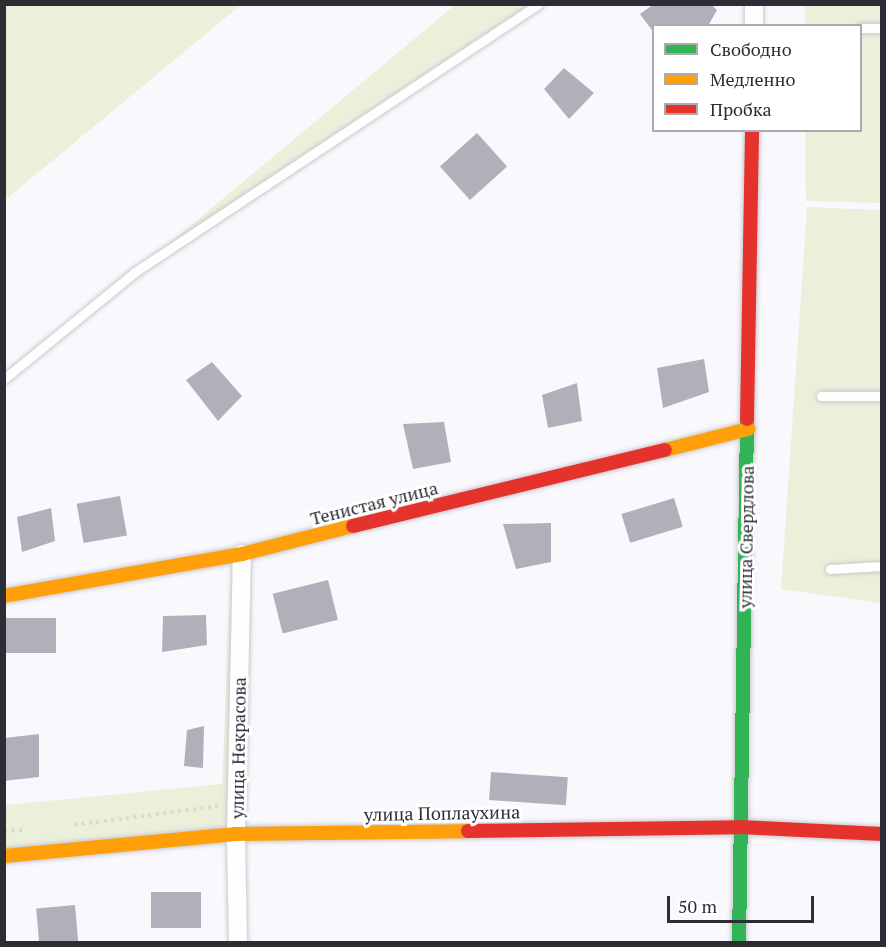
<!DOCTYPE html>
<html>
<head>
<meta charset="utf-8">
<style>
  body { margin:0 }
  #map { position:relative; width:886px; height:947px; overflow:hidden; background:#f9f9fd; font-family:"PT Serif",serif }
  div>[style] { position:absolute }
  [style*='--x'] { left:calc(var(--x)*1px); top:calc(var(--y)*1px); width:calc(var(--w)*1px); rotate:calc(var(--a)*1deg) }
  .green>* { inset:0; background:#ecf0db }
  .building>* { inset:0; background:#b0b0ba; transform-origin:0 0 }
  .path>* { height:4px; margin-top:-2px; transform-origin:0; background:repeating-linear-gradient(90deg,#dadadb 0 3px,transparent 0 7.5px) }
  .roads { filter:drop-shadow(0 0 2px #c9c9ce) drop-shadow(0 0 2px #c9c9ce) }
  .lane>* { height:9px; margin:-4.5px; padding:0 4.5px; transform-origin:4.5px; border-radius:4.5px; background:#fefeff }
  .street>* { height:18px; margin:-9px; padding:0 9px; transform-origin:9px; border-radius:9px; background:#fefeff }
  .fast>* { height:14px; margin:-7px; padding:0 7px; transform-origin:7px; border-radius:7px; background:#30b455 }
  .slow>* { height:14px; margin:-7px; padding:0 7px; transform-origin:7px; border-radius:7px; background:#ff9f0a }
  .jam>* { height:14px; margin:-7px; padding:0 7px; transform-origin:7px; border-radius:7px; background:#e5322d }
  span { translate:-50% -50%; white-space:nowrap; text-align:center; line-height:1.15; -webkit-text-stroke:6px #fff; paint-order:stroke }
  .street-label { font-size:18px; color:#2d2e35 }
  .frame { position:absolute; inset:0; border:6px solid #2d2e35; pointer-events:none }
  .legend { position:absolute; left:652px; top:24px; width:210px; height:108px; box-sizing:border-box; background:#fff; border:2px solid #ababae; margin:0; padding:8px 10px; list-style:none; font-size:18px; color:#2d2e35 }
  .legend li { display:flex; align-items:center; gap:12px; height:30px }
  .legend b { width:30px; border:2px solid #ababae }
  .scale { position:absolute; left:667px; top:896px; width:147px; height:27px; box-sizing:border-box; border:3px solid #2d2e35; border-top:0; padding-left:8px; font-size:18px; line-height:21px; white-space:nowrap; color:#2d2e35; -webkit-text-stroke:4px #fff; paint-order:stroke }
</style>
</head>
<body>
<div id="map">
  <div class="green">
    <i style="clip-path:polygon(5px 4px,241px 4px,241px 5px,5px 200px)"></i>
    <i style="clip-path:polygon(455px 5px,538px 5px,135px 272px)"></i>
    <i style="clip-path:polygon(805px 5px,881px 5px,881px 203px,806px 201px,805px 131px,860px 130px,860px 26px,805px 25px)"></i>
    <i style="clip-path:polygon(807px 207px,881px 210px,881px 603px,781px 589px)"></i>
    <i style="clip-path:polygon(242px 554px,236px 834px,5px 856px,5px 805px,222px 784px,230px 592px)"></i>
  </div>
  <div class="building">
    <i style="clip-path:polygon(654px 4px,711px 4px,717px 10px,708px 26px,654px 26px,654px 33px,640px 14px)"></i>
    <i style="clip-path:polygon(564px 68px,594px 93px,569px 119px,544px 89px)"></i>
    <i style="left:477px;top:133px;width:45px;height:50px;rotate:48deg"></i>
    <i style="clip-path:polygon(704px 359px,709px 392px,663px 408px,657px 368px)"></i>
    <i style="clip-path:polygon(212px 362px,242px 396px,218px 421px,186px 380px)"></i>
    <i style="clip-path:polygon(577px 383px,582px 421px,548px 428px,542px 395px)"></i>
    <i style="clip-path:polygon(444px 422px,451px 462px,413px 469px,403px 424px)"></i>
    <i style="left:120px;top:496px;width:40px;height:44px;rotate:80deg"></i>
    <i style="left:674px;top:498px;width:30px;height:55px;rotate:73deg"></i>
    <i style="clip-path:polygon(51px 508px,55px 541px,22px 552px,17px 517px)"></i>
    <i style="clip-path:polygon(551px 523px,551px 562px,516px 569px,503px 524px)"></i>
    <i style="left:328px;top:580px;width:41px;height:57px;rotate:76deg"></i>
    <i style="clip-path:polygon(206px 615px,207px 645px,162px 652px,163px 616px)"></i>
    <i style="left:56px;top:618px;width:35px;height:51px;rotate:90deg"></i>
    <i style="clip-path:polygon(204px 726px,203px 768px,184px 766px,187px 730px)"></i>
    <i style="clip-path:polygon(39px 734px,39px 777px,4px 781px,4px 738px)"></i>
    <i style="left:491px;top:772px;width:77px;height:28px;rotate:4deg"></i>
    <i style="left:201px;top:892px;width:36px;height:50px;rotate:90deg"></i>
    <i style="left:75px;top:905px;width:37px;height:39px;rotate:85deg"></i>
  </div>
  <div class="path">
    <i style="--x:74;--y:825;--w:146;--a:-7.5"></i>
    <i style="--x:4;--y:831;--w:18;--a:-3"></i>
  </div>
  <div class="roads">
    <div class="lane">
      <i style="--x:860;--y:28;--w:22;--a:0"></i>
      <i style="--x:4;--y:379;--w:169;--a:-39.2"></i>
      <i style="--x:135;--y:272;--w:484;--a:-33.6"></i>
      <i style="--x:821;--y:396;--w:61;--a:0"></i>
      <i style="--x:830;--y:569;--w:52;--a:-3.3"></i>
    </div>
    <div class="street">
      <i style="--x:754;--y:26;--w:22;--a:-90"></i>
      <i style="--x:238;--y:942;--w:108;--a:-91.1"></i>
      <i style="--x:236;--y:834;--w:280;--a:-88.8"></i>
    </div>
    <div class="fast">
      <i style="--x:739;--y:942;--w:523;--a:-89.12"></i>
    </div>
    <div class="slow">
      <i style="--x:665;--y:450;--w:86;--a:-14.2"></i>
      <i style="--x:4;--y:596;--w:242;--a:-10"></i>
      <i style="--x:242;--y:554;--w:114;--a:-14.2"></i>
      <i style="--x:4;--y:856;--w:233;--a:-5.4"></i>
      <i style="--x:236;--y:834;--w:232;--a:-0.7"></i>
    </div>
    <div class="jam">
      <i style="--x:747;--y:419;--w:289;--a:-89"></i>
      <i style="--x:353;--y:526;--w:321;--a:-13.7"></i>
      <i style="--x:468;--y:831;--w:272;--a:-0.8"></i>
      <i style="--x:740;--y:827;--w:142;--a:2.8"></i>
    </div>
  </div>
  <div class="street-label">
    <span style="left:374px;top:503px;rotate:-14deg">Тенистая улица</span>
    <span style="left:746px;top:537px;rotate:-89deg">улица Свердлова</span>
    <span style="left:238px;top:748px;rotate:-89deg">улица Некрасова</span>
    <span style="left:442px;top:813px;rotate:-1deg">улица Поплаухина</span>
  </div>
  <div class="frame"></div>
  <ul class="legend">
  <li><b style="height:8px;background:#30b455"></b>Свободно</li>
  <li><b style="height:8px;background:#ff9f0a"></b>Медленно</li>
  <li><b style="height:8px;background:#e5322d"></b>Пробка</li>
  </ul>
  <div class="scale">50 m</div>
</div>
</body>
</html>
